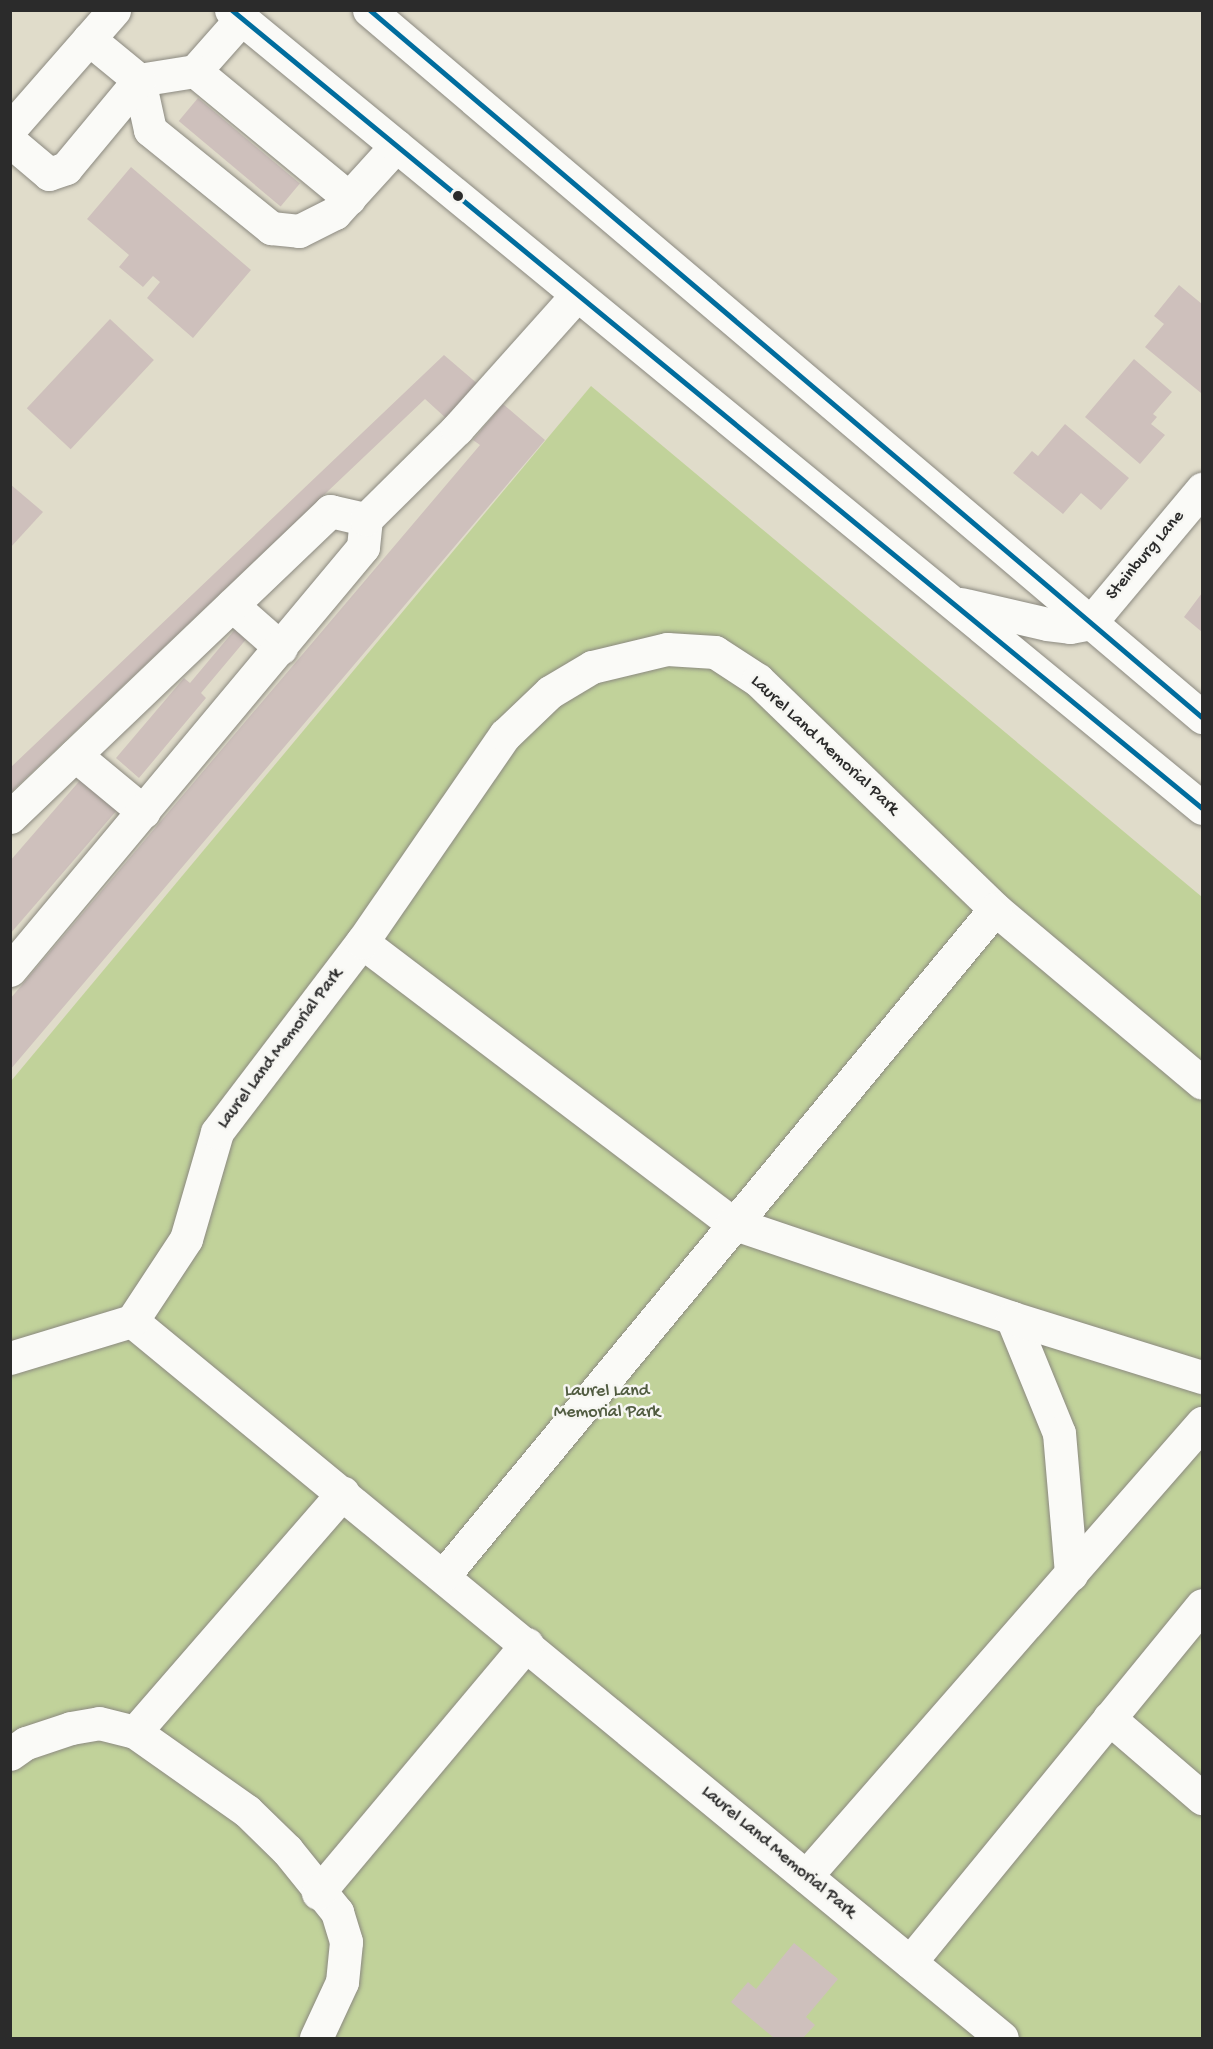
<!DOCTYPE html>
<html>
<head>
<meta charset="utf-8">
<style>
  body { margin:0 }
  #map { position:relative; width:1213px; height:2049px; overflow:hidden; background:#e0dcca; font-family:"Gochi Hand",sans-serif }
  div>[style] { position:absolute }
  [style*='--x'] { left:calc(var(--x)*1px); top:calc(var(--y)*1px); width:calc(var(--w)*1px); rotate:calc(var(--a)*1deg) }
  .green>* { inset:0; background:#c1d29a }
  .building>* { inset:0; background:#cec0bc; transform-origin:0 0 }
  .roads { filter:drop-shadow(0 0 2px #8b8980) drop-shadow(0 0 2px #8b8980) }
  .minor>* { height:33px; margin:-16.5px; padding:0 16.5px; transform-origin:16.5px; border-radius:16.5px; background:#fafaf7 }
  .major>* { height:33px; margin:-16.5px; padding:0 16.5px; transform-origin:16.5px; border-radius:16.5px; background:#fafaf7 }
  .bus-1>* { height:4.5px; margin:-2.25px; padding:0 2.25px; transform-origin:2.25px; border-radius:2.25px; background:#006d9e }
  .dots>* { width:16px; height:16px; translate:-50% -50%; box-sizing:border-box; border:3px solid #f6f6f2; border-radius:50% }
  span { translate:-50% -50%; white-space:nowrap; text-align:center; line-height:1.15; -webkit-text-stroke:5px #f6f6f2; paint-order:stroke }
  .street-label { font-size:18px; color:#2b2b2b }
  .park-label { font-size:18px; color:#505b40 }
  .frame { position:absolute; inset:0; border:12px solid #2b2b2b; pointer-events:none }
</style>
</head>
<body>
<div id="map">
  <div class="green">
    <i style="clip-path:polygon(591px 386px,1202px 897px,1202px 2038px,11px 2038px,11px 1081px)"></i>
  </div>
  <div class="building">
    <i style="left:198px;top:98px;width:133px;height:30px;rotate:40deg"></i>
    <i style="clip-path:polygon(131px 167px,251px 270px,193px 338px,147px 298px,160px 282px,153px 276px,143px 287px,119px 267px,129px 255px,87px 219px)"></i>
    <i style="clip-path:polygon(1179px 285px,1202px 304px,1201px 393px,1145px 347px,1164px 324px,1154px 316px)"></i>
    <i style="left:110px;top:319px;width:60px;height:122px;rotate:43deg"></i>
    <i style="clip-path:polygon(444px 355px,479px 385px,448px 420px,425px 399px,10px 793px,10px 768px)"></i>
    <i style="clip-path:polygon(1134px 359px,1172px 392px,1153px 414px,1157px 417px,1151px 424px,1165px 435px,1140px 464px,1085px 417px)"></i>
    <i style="clip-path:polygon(503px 404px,545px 440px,10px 1070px,10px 999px,480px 445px,473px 440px)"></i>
    <i style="clip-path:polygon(1065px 424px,1129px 478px,1101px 510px,1081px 493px,1063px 514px,1013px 473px,1032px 451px,1038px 456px)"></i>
    <i style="clip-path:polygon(10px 484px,43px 512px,10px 548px)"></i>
    <i style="clip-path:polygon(1202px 593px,1202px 632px,1184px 617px)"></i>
    <i style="clip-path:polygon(237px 627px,248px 637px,201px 693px,206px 698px,139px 778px,116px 758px,184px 678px,190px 683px)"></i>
    <i style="clip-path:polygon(82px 778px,118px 809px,10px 934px,10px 861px)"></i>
    <i style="clip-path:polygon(794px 1943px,838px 1979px,806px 2017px,815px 2025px,803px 2038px,774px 2038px,731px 2002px,748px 1982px,756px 1989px)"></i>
  </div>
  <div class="roads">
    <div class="minor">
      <i style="--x:241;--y:19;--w:69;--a:131.5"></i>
      <i style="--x:195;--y:71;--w:57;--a:170.9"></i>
      <i style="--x:139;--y:80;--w:51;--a:77.6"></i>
      <i style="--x:150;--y:130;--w:156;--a:39"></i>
      <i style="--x:271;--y:228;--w:28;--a:6"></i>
      <i style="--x:299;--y:231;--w:40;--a:-26.6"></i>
      <i style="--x:335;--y:213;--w:91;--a:-47.7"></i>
      <i style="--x:195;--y:71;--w:200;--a:39.5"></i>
      <i style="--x:10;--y:141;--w:51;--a:40.2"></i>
      <i style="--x:49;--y:174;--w:18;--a:-19"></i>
      <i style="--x:66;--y:168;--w:114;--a:-50.3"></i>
      <i style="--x:139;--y:80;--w:65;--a:-140.6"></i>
      <i style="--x:232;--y:605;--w:65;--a:41.3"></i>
      <i style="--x:1090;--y:623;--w:175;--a:-50.1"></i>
      <i style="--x:75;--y:755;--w:89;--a:39.6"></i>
      <i style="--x:10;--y:817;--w:443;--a:-43.7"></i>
      <i style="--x:330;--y:511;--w:37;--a:13"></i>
      <i style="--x:362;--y:942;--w:465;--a:37.2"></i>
      <i style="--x:732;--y:1223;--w:296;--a:18.7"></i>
      <i style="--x:1012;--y:1318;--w:124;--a:67.8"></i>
      <i style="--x:1059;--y:1433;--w:142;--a:85.1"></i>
      <i style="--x:10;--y:970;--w:551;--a:-50.15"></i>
      <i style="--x:363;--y:547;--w:28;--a:-84"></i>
      <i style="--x:366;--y:519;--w:128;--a:-44.7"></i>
      <i style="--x:457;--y:429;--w:180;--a:-48.2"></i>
      <i style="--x:1012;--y:1318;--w:199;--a:17.3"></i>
      <i style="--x:132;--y:1321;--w:1127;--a:39.49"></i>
      <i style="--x:10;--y:1358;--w:127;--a:-16.9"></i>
      <i style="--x:132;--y:1321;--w:98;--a:-56.6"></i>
      <i style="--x:186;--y:1239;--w:111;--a:-73.8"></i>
      <i style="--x:217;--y:1132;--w:239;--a:-52.7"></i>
      <i style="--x:362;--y:942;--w:252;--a:-55.4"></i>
      <i style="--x:505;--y:735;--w:62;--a:-43.7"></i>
      <i style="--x:550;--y:692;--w:49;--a:-30.8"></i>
      <i style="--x:592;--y:667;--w:77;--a:-13.5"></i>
      <i style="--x:667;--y:649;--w:48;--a:3.6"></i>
      <i style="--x:715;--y:652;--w:51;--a:33.1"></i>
      <i style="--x:758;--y:680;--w:330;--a:44"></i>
      <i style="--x:995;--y:909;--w:270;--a:40"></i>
      <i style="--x:444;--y:1575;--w:864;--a:-50.4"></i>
      <i style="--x:1109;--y:1718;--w:123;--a:40.7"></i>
      <i style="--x:135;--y:1732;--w:317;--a:-49"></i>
      <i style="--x:10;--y:1754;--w:19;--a:-35"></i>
      <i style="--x:26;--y:1743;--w:47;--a:-18.4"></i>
      <i style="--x:71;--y:1728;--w:28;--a:-10"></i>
      <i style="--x:99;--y:1723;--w:37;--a:14"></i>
      <i style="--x:135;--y:1732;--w:137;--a:35.2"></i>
      <i style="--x:247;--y:1811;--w:56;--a:44.3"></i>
      <i style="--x:287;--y:1850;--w:80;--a:51.1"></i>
      <i style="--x:337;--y:1912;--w:31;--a:73"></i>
      <i style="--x:346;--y:1942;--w:40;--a:95.7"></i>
      <i style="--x:342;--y:1982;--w:62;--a:114.9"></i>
      <i style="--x:806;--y:1876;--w:602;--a:-48.84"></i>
      <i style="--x:318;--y:1893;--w:325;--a:-50"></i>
      <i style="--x:910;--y:1962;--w:461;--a:-50.7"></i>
    </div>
    <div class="major">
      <i style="--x:231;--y:10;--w:1257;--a:39.41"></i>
      <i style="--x:369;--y:10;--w:1093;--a:40.32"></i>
      <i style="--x:10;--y:129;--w:158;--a:-48.8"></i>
      <i style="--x:961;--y:604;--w:88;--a:13.1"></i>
      <i style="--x:1047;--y:624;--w:23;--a:7"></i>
      <i style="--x:1070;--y:627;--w:20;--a:-11"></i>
    </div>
  </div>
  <div class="bus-1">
    <i style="--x:232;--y:10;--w:1256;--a:39.44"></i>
    <i style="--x:370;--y:10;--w:1092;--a:40.36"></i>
  </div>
  <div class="dots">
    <i style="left:458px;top:196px;background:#2b2b2b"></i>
  </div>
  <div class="street-label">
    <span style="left:1146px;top:556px;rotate:-50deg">Steinburg Lane</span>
    <span style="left:824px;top:746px;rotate:43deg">Laurel Land Memorial Park</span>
    <span style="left:281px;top:1049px;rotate:-53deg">Laurel Land Memorial Park</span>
    <span style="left:778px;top:1853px;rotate:40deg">Laurel Land Memorial Park</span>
  </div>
  <div class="park-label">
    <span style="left:607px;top:1403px">Laurel Land<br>Memorial Park</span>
  </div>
  <div class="frame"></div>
</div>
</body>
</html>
